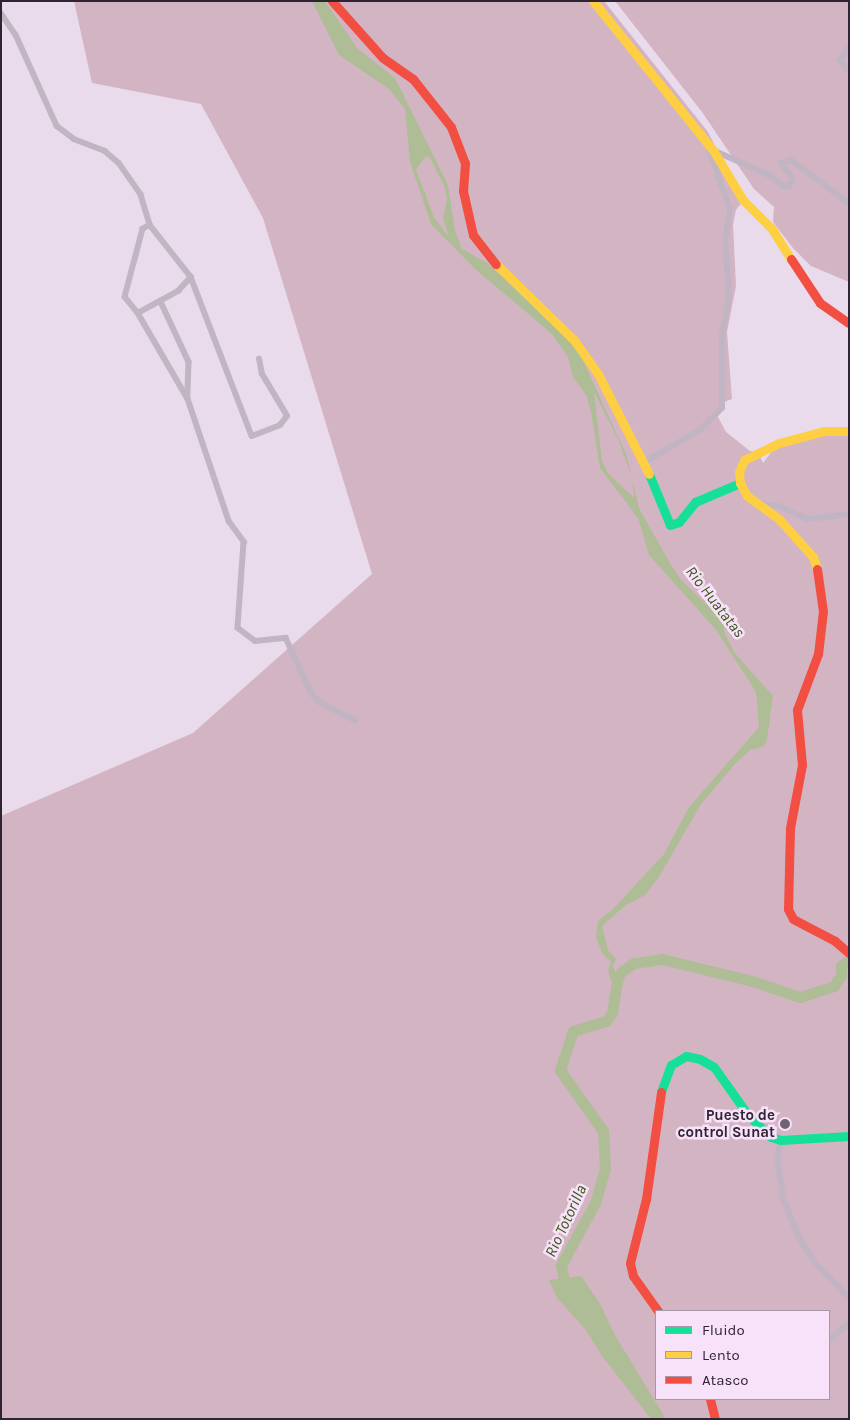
<!DOCTYPE html>
<html>
<head>
<meta charset="utf-8">
<style>
  body { margin:0 }
  #map { position:relative; width:850px; height:1420px; overflow:hidden; background:#eadbec; font-family:Karla,sans-serif }
  div>[style] { position:absolute }
  [style*='--x'] { left:calc(var(--x)*1px); top:calc(var(--y)*1px); width:calc(var(--w)*1px); rotate:calc(var(--a)*1deg) }
  .green>* { inset:0; background:#d3b4c3 }
  .water>* { inset:0; background:#afbd97 }
  .river>* { height:11px; margin:-5.5px; padding:0 5.5px; transform-origin:5.5px; border-radius:5.5px; background:#afbd97 }
  .street>* { height:5.5px; margin:-2.75px; padding:0 2.75px; transform-origin:2.75px; border-radius:2.75px; background:#c1b5c4 }
  .fast>* { height:9px; margin:-4.5px; padding:0 4.5px; transform-origin:4.5px; border-radius:4.5px; background:#16e098 }
  .slow>* { height:9px; margin:-4.5px; padding:0 4.5px; transform-origin:4.5px; border-radius:4.5px; background:#ffcf43 }
  .jam>* { height:9px; margin:-4.5px; padding:0 4.5px; transform-origin:4.5px; border-radius:4.5px; background:#f24e42 }
  .dots>* { width:14px; height:14px; translate:-50% -50%; box-sizing:border-box; border:2px solid #f8e2fa; border-radius:50% }
  span { translate:-50% -50%; white-space:nowrap; text-align:center; line-height:1.15; -webkit-text-stroke:5px #f8e2fa; paint-order:stroke }
  .poi-label { font-size:15px; color:#2f2434; font-weight:700 }
  .right { translate:-100% -50%; text-align:right }
  .water-label { font-size:16px; color:#3b5718; font-style:italic }
  .frame { position:absolute; inset:0; border:2px solid #2f2434; pointer-events:none }
  .legend { position:absolute; left:655px; top:1310px; width:175px; height:90px; box-sizing:border-box; background:#f8e2fa; border:1px solid #a896ab; margin:0; padding:6px 9px; list-style:none; font-size:15px; color:#2f2434 }
  .legend li { display:flex; align-items:center; gap:10px; height:25px }
  .legend b { width:25px; border:1px solid #a896ab }
</style>
</head>
<body>
<div id="map">
  <div class="green">
    <i style="clip-path:polygon(evenodd,74px 1px,604px 1px,708px 132px,743px 201px,736px 210px,733px 225px,736px 286px,727px 332px,732px 399px,719px 404px,718px 417px,726px 432px,750px 451px,758px 452px,763px 463px,775px 447px,784px 443px,849px 431px,849px 1419px,1px 1419px,1px 816px,193px 733px,372px 574px,263px 218px,201px 104px,92px 83px,74px 1px,656px 1311px,829px 1311px,829px 1399px,656px 1399px,656px 1311px)"></i>
    <i style="clip-path:polygon(615px 1px,849px 1px,849px 282px,811px 266px,793px 248px,773px 222px,774px 207px,754px 189px,702px 112px)"></i>
  </div>
  <div class="water">
    <i style="clip-path:polygon(evenodd,312px 1px,325px 1px,357px 48px,395px 78px,448px 185px,455px 230px,462px 249px,487px 263px,567px 336px,582px 358px,626px 454px,639px 508px,671px 565px,682px 581px,723px 620px,725px 634px,734px 652px,773px 696px,767px 740px,763px 747px,750px 750px,735px 764px,701px 804px,659px 877px,645px 895px,626px 905px,602px 926px,608px 950px,616px 959px,613px 967px,617px 977px,612px 984px,608px 971px,611px 962px,602px 953px,596px 937px,598px 921px,612px 910px,664px 854px,689px 807px,759px 727px,756px 692px,716px 630px,649px 555px,638px 518px,600px 468px,591px 412px,586px 395px,573px 377px,568px 357px,552px 334px,475px 269px,431px 224px,410px 162px,405px 109px,389px 89px,339px 55px,312px 1px,426px 156px,430px 158px,445px 188px,447px 199px,443px 219px,449px 237px,434px 217px,416px 170px,426px 156px,312px 1px,594px 392px,618px 439px,632px 478px,634px 498px,608px 473px,602px 461px,594px 392px)"></i>
    <i style="clip-path:polygon(581px 1276px,599px 1302px,616px 1337px,666px 1419px,651px 1419px,602px 1356px,586px 1330px,557px 1298px,549px 1280px)"></i>
  </div>
  <div class="river">
    <i style="--x:566;--y:1291;--w:26;--a:-101"></i>
    <i style="--x:561;--y:1265;--w:71;--a:-61.3"></i>
    <i style="--x:595;--y:1203;--w:36;--a:-74"></i>
    <i style="--x:605;--y:1168;--w:37;--a:-93"></i>
    <i style="--x:603;--y:1131;--w:75;--a:-125.2"></i>
    <i style="--x:560;--y:1070;--w:41;--a:-71.6"></i>
    <i style="--x:573;--y:1031;--w:34;--a:-17"></i>
    <i style="--x:606;--y:1021;--w:10;--a:-53"></i>
    <i style="--x:612;--y:1013;--w:32;--a:-81"></i>
    <i style="--x:617;--y:981;--w:10;--a:-66"></i>
    <i style="--x:621;--y:972;--w:16;--a:-35"></i>
    <i style="--x:634;--y:963;--w:28;--a:-8"></i>
    <i style="--x:662;--y:959;--w:93;--a:13.7"></i>
    <i style="--x:752;--y:981;--w:51;--a:18.4"></i>
    <i style="--x:800;--y:997;--w:36;--a:-18"></i>
    <i style="--x:834;--y:986;--w:13;--a:-58"></i>
    <i style="--x:841;--y:975;--w:9;--a:-90"></i>
    <i style="--x:841;--y:966;--w:10;--a:-37"></i>
  </div>
  <div class="street">
    <i style="--x:1;--y:13;--w:27;--a:56"></i>
    <i style="--x:16;--y:35;--w:100;--a:65.7"></i>
    <i style="--x:57;--y:126;--w:21;--a:37"></i>
    <i style="--x:74;--y:139;--w:33;--a:21"></i>
    <i style="--x:105;--y:151;--w:18;--a:41"></i>
    <i style="--x:119;--y:163;--w:39;--a:55"></i>
    <i style="--x:141;--y:195;--w:31;--a:73"></i>
    <i style="--x:150;--y:225;--w:66;--a:51.7"></i>
    <i style="--x:191;--y:277;--w:170;--a:69"></i>
    <i style="--x:252;--y:436;--w:30;--a:-21"></i>
    <i style="--x:280;--y:425;--w:11;--a:-52"></i>
    <i style="--x:287;--y:416;--w:49;--a:-120.8"></i>
    <i style="--x:262;--y:374;--w:15;--a:-101"></i>
    <i style="--x:849;--y:49;--w:14;--a:129"></i>
    <i style="--x:840;--y:60;--w:14;--a:51"></i>
    <i style="--x:713;--y:150;--w:61;--a:24.1"></i>
    <i style="--x:769;--y:175;--w:19;--a:36"></i>
    <i style="--x:784;--y:186;--w:5;--a:0"></i>
    <i style="--x:789;--y:186;--w:8;--a:-60"></i>
    <i style="--x:793;--y:179;--w:20;--a:-127"></i>
    <i style="--x:781;--y:163;--w:10;--a:-17"></i>
    <i style="--x:791;--y:160;--w:72;--a:36.6"></i>
    <i style="--x:150;--y:225;--w:8;--a:150"></i>
    <i style="--x:143;--y:229;--w:70;--a:104.8"></i>
    <i style="--x:125;--y:297;--w:21;--a:51"></i>
    <i style="--x:138;--y:313;--w:99;--a:59.8"></i>
    <i style="--x:188;--y:399;--w:129;--a:71.4"></i>
    <i style="--x:229;--y:521;--w:26;--a:54"></i>
    <i style="--x:244;--y:542;--w:86;--a:94"></i>
    <i style="--x:238;--y:628;--w:21;--a:37"></i>
    <i style="--x:255;--y:641;--w:31;--a:-6"></i>
    <i style="--x:286;--y:638;--w:62;--a:65.1"></i>
    <i style="--x:312;--y:694;--w:13;--a:45"></i>
    <i style="--x:321;--y:703;--w:38;--a:27"></i>
    <i style="--x:161;--y:302;--w:66;--a:65"></i>
    <i style="--x:189;--y:362;--w:36;--a:92"></i>
    <i style="--x:138;--y:313;--w:46;--a:-28.8"></i>
    <i style="--x:178;--y:291;--w:19;--a:-47"></i>
    <i style="--x:643;--y:463;--w:66;--a:-30.1"></i>
    <i style="--x:700;--y:430;--w:31;--a:-45"></i>
    <i style="--x:722;--y:408;--w:72;--a:-90"></i>
    <i style="--x:722;--y:336;--w:43;--a:-80.5"></i>
    <i style="--x:729;--y:294;--w:53;--a:-94.3"></i>
    <i style="--x:725;--y:241;--w:31;--a:-81"></i>
    <i style="--x:730;--y:210;--w:65;--a:-109"></i>
    <i style="--x:757;--y:503;--w:22;--a:8"></i>
    <i style="--x:779;--y:506;--w:32;--a:24"></i>
    <i style="--x:808;--y:519;--w:41;--a:-7"></i>
    <i style="--x:781;--y:1140;--w:20;--a:99"></i>
    <i style="--x:778;--y:1160;--w:37;--a:82"></i>
    <i style="--x:783;--y:1197;--w:43;--a:68.2"></i>
    <i style="--x:799;--y:1237;--w:31;--a:57"></i>
    <i style="--x:816;--y:1263;--w:48;--a:46.7"></i>
    <i style="--x:829;--y:1340;--w:26;--a:-40"></i>
  </div>
  <div class="fast">
    <i style="--x:649;--y:474;--w:55;--a:67.6"></i>
    <i style="--x:670;--y:525;--w:9;--a:-18"></i>
    <i style="--x:679;--y:522;--w:26;--a:-51"></i>
    <i style="--x:695;--y:502;--w:49;--a:-22.9"></i>
    <i style="--x:661;--y:1092;--w:29;--a:-70"></i>
    <i style="--x:671;--y:1065;--w:17;--a:-31"></i>
    <i style="--x:686;--y:1056;--w:14;--a:12"></i>
    <i style="--x:700;--y:1059;--w:16;--a:30"></i>
    <i style="--x:714;--y:1067;--w:59;--a:54.7"></i>
    <i style="--x:748;--y:1115;--w:32;--a:44"></i>
    <i style="--x:771;--y:1137;--w:10;--a:17"></i>
    <i style="--x:781;--y:1140;--w:68;--a:-3.4"></i>
  </div>
  <div class="slow">
    <i style="--x:593;--y:1;--w:191;--a:51.2"></i>
    <i style="--x:713;--y:150;--w:58;--a:59"></i>
    <i style="--x:743;--y:200;--w:41;--a:45"></i>
    <i style="--x:772;--y:229;--w:36;--a:58"></i>
    <i style="--x:496;--y:264;--w:109;--a:44.3"></i>
    <i style="--x:574;--y:340;--w:42;--a:54.8"></i>
    <i style="--x:598;--y:374;--w:112;--a:63"></i>
    <i style="--x:817;--y:569;--w:13;--a:-108"></i>
    <i style="--x:813;--y:557;--w:51;--a:-131.8"></i>
    <i style="--x:779;--y:519;--w:39;--a:-144"></i>
    <i style="--x:747;--y:496;--w:15;--a:-118"></i>
    <i style="--x:740;--y:483;--w:11;--a:-95"></i>
    <i style="--x:739;--y:472;--w:13;--a:-67"></i>
    <i style="--x:744;--y:460;--w:39;--a:-26"></i>
    <i style="--x:779;--y:443;--w:47;--a:-14.9"></i>
    <i style="--x:824;--y:431;--w:25;--a:0"></i>
  </div>
  <div class="jam">
    <i style="--x:332;--y:1;--w:76;--a:48.2"></i>
    <i style="--x:383;--y:58;--w:37;--a:35"></i>
    <i style="--x:413;--y:79;--w:61;--a:51.6"></i>
    <i style="--x:451;--y:127;--w:39;--a:69"></i>
    <i style="--x:465;--y:163;--w:28;--a:94"></i>
    <i style="--x:463;--y:191;--w:45;--a:77.2"></i>
    <i style="--x:473;--y:235;--w:37;--a:52"></i>
    <i style="--x:791;--y:259;--w:53;--a:56.6"></i>
    <i style="--x:820;--y:303;--w:35;--a:35"></i>
    <i style="--x:817;--y:569;--w:42;--a:81.9"></i>
    <i style="--x:823;--y:611;--w:43;--a:96.6"></i>
    <i style="--x:818;--y:654;--w:60;--a:110.6"></i>
    <i style="--x:797;--y:710;--w:55;--a:84.8"></i>
    <i style="--x:802;--y:765;--w:64;--a:100.8"></i>
    <i style="--x:790;--y:828;--w:81;--a:91.4"></i>
    <i style="--x:788;--y:909;--w:11;--a:63"></i>
    <i style="--x:793;--y:919;--w:47;--a:27.6"></i>
    <i style="--x:835;--y:941;--w:18;--a:41"></i>
    <i style="--x:658;--y:1311;--w:43;--a:-125.5"></i>
    <i style="--x:633;--y:1276;--w:13;--a:-103"></i>
    <i style="--x:630;--y:1263;--w:66;--a:-76"></i>
    <i style="--x:646;--y:1199;--w:108;--a:-82"></i>
    <i style="--x:710;--y:1399;--w:21;--a:76"></i>
  </div>
  <div class="dots">
    <i style="left:785px;top:1124px;background:#706474"></i>
  </div>
  <div class="poi-label">
    <span class="right" style="left:775px;top:1124px">Puesto de<br>control Sunat</span>
  </div>
  <div class="water-label">
    <span style="left:715px;top:602px;rotate:52deg">Rio Huatatas</span>
    <span style="left:566px;top:1221px;rotate:-65deg">Rio Totorilla</span>
  </div>
  <div class="frame"></div>
  <ul class="legend">
  <li><b style="height:6px;background:#16e098"></b>Fluido</li>
  <li><b style="height:6px;background:#ffcf43"></b>Lento</li>
  <li><b style="height:6px;background:#f24e42"></b>Atasco</li>
  </ul>
</div>
</body>
</html>
